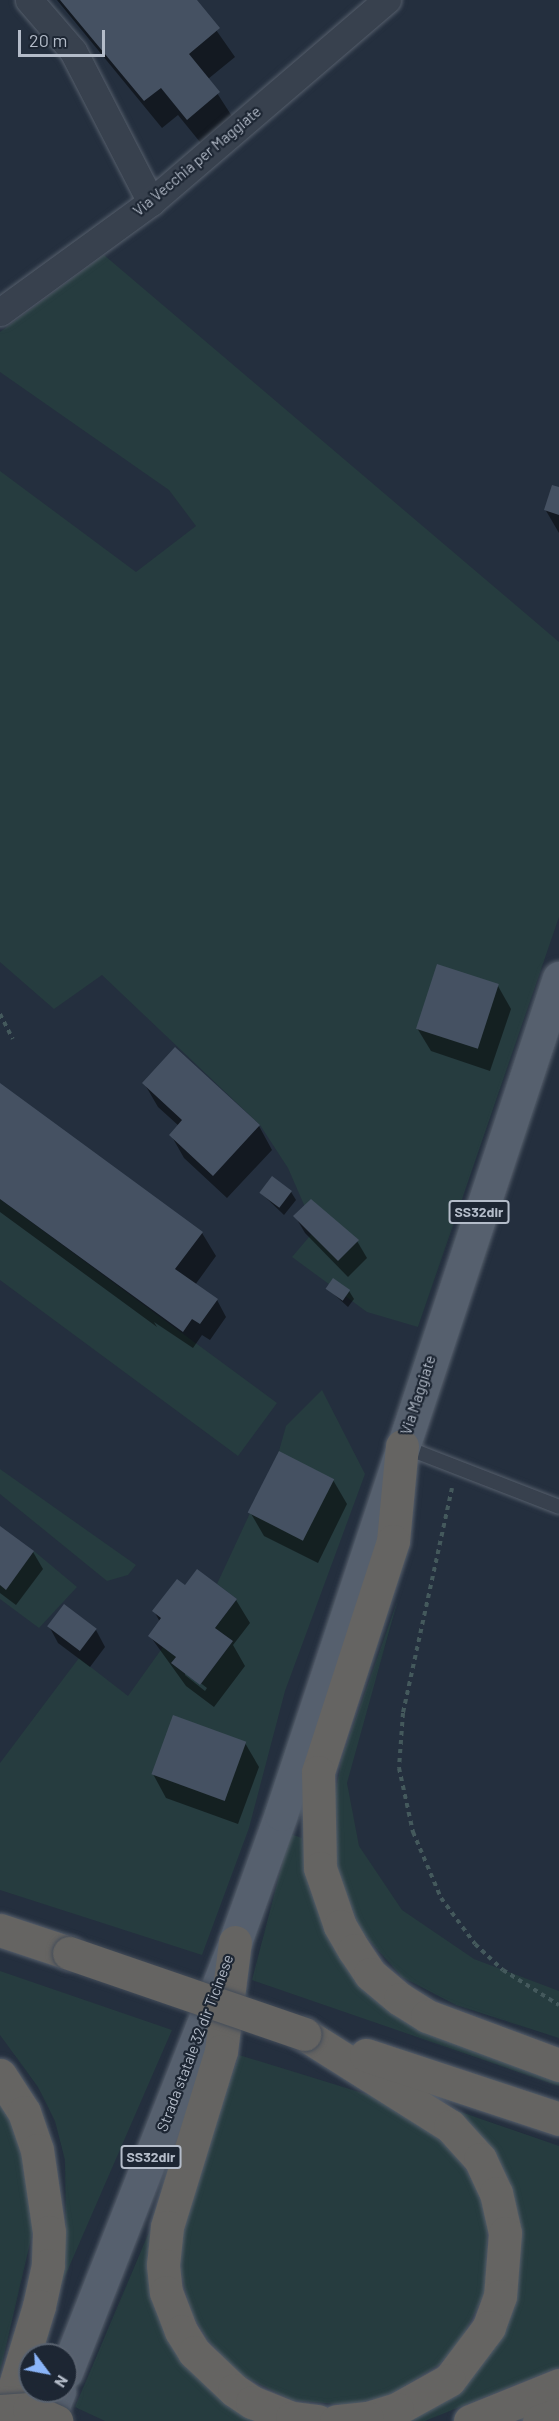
<!DOCTYPE html>
<html>
<head>
<meta charset="utf-8">
<style>
  body { margin:0 }
  #map { position:relative; width:559px; height:2421px; overflow:hidden; background:#242f3e; font-family:Barlow,sans-serif }
  div>[style] { position:absolute }
  [style*='--x'] { left:calc(var(--x)*1px); top:calc(var(--y)*1px); width:calc(var(--w)*1px); rotate:calc(var(--a)*1deg) }
  .green>* { inset:0; background:#263c3f }
  .shadow>* { inset:0; background:#0007 }
  .building>* { inset:0; background:#455162; transform-origin:0 0 }
  .path>* { height:4px; margin-top:-2px; transform-origin:0; background:repeating-linear-gradient(90deg,#44595c 0 4.5px,transparent 0 9px) }
  .roads { filter:drop-shadow(0 0 2px #565f6c) drop-shadow(0 0 2px #565f6c) }
  .service>* { height:14px; margin:-7px; padding:0 7px; transform-origin:7px; border-radius:7px; background:#38414e }
  .minor>* { height:27px; margin:-13.5px; padding:0 13.5px; transform-origin:13.5px; border-radius:13.5px; background:#38414e }
  .primary>* { height:33px; margin:-16.5px; padding:0 16.5px; transform-origin:16.5px; border-radius:16.5px; background:#56606e }
  .trunk>* { height:33px; margin:-16.5px; padding:0 16.5px; transform-origin:16.5px; border-radius:16.5px; background:#656462 }
  .bridges { filter:drop-shadow(0 0 2px #434c59) drop-shadow(0 0 2px #434c59) }
  .trunk-bridge>* { height:33px; margin:-16.5px; padding:0 16.5px; transform-origin:16.5px; border-radius:16.5px; background:#656462 }
  span { translate:-50% -50%; white-space:nowrap; text-align:center; line-height:1.15; -webkit-text-stroke:4.5px #1d2633; paint-order:stroke }
  .shield-label span { padding:2px 4px; background:#1d2633; border:2px solid; border-radius:4px; -webkit-text-stroke-width:0 }
  .shield-label { font-size:14px; color:#b4bcc9; font-weight:700 }
  .street-label { font-size:15px; color:#b4bcc9 }
  .north { position:absolute; left:18px; top:2343px; width:60px; height:60px; box-sizing:border-box; background:#1d2633; border:2px solid #59626f; border-radius:50%; rotate:122deg; font-size:16px; font-weight:700; line-height:24px; text-align:center; color:#b4bcc9 }
  .north::after { content:''; display:block; margin:auto; width:21px; height:27px; background:#8ab4f8; clip-path:polygon(50% 0,100% 100%,50% 72%,0 100%) }
  .scale { position:absolute; left:18px; top:30px; width:87px; height:27px; box-sizing:border-box; border:3px solid #b4bcc9; border-top:0; padding-left:8px; font-size:18px; line-height:21px; white-space:nowrap; color:#b4bcc9; -webkit-text-stroke:4px #1d2633; paint-order:stroke }
</style>
</head>
<body>
<div id="map">
  <div class="green">
    <i style="clip-path:polygon(104px 255px,559px 642px,559px 917px,418px 1327px,367px 1312px,292px 1257px,315px 1230px,288px 1168px,260px 1125px,102px 975px,54px 1009px,0 962px,0 471px,136px 572px,196px 526px,169px 490px,0 372px,0 332px)"></i>
    <i style="clip-path:polygon(0 1199px,277px 1403px,238px 1456px,0 1280px)"></i>
    <i style="clip-path:polygon(322px 1390px,365px 1474px,285px 1691px,249px 1828px,202px 1955px,0 1890px,0 1763px,79px 1658px,128px 1696px,163px 1647px,176px 1657px,171px 1663px,200px 1685px,233px 1641px,215px 1628px,237px 1599px,217px 1584px,279px 1451px,286px 1426px)"></i>
    <i style="clip-path:polygon(0 1469px,136px 1565px,128px 1575px,107px 1581px,0 1494px)"></i>
    <i style="clip-path:polygon(34px 1551px,77px 1587px,39px 1628px,0 1599px,0 1585px,6px 1589px)"></i>
    <i style="clip-path:polygon(398px 1599px,347px 1783px,359px 1846px,402px 1910px,474px 1959px,559px 1991px,559px 2038px,456px 2005px,402px 1977px,361px 1931px,337px 1871px,331px 1817px,342px 1758px)"></i>
    <i style="clip-path:polygon(290px 1834px,302px 1838px,309px 1888px,334px 1948px,367px 1986px,559px 2074px,559px 2086px,252px 1980px)"></i>
    <i style="clip-path:polygon(0 1971px,172px 2030px,59px 2290px,66px 2232px,65px 2160px,55px 2121px,38px 2087px,0 2035px)"></i>
    <i style="clip-path:polygon(239px 2055px,395px 2103px,455px 2153px,478px 2189px,488px 2222px,485px 2293px,459px 2343px,440px 2364px,388px 2396px,347px 2405px,292px 2400px,239px 2374px,208px 2340px,191px 2313px,180px 2268px,185px 2201px)"></i>
    <i style="clip-path:polygon(0 2092px,27px 2160px,33px 2230px,0 2372px)"></i>
    <i style="clip-path:polygon(458px 2111px,559px 2146px,559px 2367px,425px 2421px,405px 2421px,515px 2284px)"></i>
    <i style="clip-path:polygon(155px 2218px,150px 2267px,264px 2421px,105px 2421px,75px 2407px)"></i>
  </div>
  <div class="shadow">
    <i style="clip-path:polygon(57px 0,195px 0,235px 57px,208px 79px,235px 121px,204px 147px,178px 115px,162px 128px)"></i>
    <i style="clip-path:polygon(559px 489px,559px 533px,545px 509px)"></i>
    <i style="clip-path:polygon(498px 986px,511px 1009px,490px 1071px,431px 1051px,417px 1028px)"></i>
    <i style="clip-path:polygon(144px 1083px,259px 1126px,272px 1150px,227px 1198px,184px 1158px,171px 1135px,179px 1126px,158px 1107px)"></i>
    <i style="clip-path:polygon(0 1084px,202px 1233px,216px 1256px,195px 1285px,217px 1300px,226px 1317px,210px 1340px,202px 1335px,193px 1348px,154px 1322px,157px 1327px,0 1212px)"></i>
    <i style="clip-path:polygon(291px 1192px,296px 1200px,284px 1215px,261px 1193px)"></i>
    <i style="clip-path:polygon(295px 1216px,357px 1241px,367px 1258px,348px 1277px,305px 1233px)"></i>
    <i style="clip-path:polygon(327px 1288px,349px 1291px,354px 1299px,348px 1307px)"></i>
    <i style="clip-path:polygon(333px 1480px,347px 1504px,318px 1563px,264px 1536px,250px 1512px)"></i>
    <i style="clip-path:polygon(0 1528px,33px 1552px,43px 1569px,16px 1605px,0 1593px)"></i>
    <i style="clip-path:polygon(evenodd,185px 1587px,236px 1600px,250px 1623px,233px 1645px,245px 1666px,214px 1707px,186px 1686px,150px 1636px,160px 1622px,154px 1611px,185px 1587px,185px 1671px,207px 1688px,205px 1691px,185px 1675px,185px 1671px)"></i>
    <i style="clip-path:polygon(49px 1626px,96px 1630px,105px 1647px,90px 1667px,58px 1643px)"></i>
    <i style="clip-path:polygon(245px 1743px,259px 1767px,238px 1824px,166px 1798px,153px 1774px)"></i>
  </div>
  <div class="building">
    <i style="clip-path:polygon(60px 0,197px 0,220px 28px,189px 54px,220px 92px,187px 120px,161px 88px,144px 101px)"></i>
    <i style="clip-path:polygon(552px 485px,559px 487px,559px 515px,544px 510px)"></i>
    <i style="left:437px;top:964px;width:65px;height:68px;rotate:18deg"></i>
    <i style="clip-path:polygon(175px 1047px,260px 1125px,213px 1176px,169px 1135px,182px 1120px,142px 1083px)"></i>
    <i style="clip-path:polygon(0 1083px,203px 1232px,175px 1269px,218px 1299px,200px 1324px,192px 1319px,183px 1332px,0 1199px)"></i>
    <i style="left:272px;top:1176px;width:25px;height:21px;rotate:37deg"></i>
    <i style="clip-path:polygon(311px 1199px,359px 1240px,338px 1261px,293px 1216px)"></i>
    <i style="left:333px;top:1278px;width:21px;height:13px;rotate:35deg"></i>
    <i style="left:279px;top:1451px;width:62px;height:69px;rotate:27deg"></i>
    <i style="clip-path:polygon(0 1526px,34px 1551px,6px 1590px,0 1585px)"></i>
    <i style="clip-path:polygon(197px 1569px,237px 1599px,215px 1628px,233px 1641px,200px 1685px,171px 1663px,176px 1657px,148px 1636px,161px 1618px,152px 1611px,177px 1579px,185px 1585px)"></i>
    <i style="left:64px;top:1604px;width:41px;height:28px;rotate:37deg"></i>
    <i style="left:173px;top:1715px;width:78px;height:63px;rotate:20deg"></i>
  </div>
  <div class="path">
    <i style="--x:0;--y:1014;--w:28;--a:63"></i>
    <i style="--x:452;--y:1488;--w:230;--a:102.3"></i>
    <i style="--x:403;--y:1713;--w:55;--a:94.2"></i>
    <i style="--x:399;--y:1768;--w:66;--a:77.7"></i>
    <i style="--x:413;--y:1832;--w:72;--a:67"></i>
    <i style="--x:441;--y:1898;--w:57;--a:53.5"></i>
    <i style="--x:475;--y:1944;--w:38;--a:43"></i>
    <i style="--x:503;--y:1970;--w:66;--a:32"></i>
  </div>
  <div class="roads">
    <div class="service">
      <i style="--x:402;--y:1446;--w:168;--a:21.2"></i>
    </div>
    <div class="minor">
      <i style="--x:29;--y:0;--w:67;--a:49.2"></i>
      <i style="--x:73;--y:51;--w:170;--a:62.7"></i>
      <i style="--x:0;--y:312;--w:187;--a:-36.1"></i>
      <i style="--x:151;--y:202;--w:311;--a:-40.6"></i>
    </div>
    <div class="primary">
      <i style="--x:66;--y:2372;--w:462;--a:-68.5"></i>
      <i style="--x:235;--y:1942;--w:136;--a:-70.2"></i>
      <i style="--x:281;--y:1814;--w:881;--a:-71.61"></i>
      <i style="--x:47;--y:2421;--w:32;--a:-68"></i>
    </div>
    <div class="trunk">
      <i style="--x:402;--y:1446;--w:95;--a:95.4"></i>
      <i style="--x:393;--y:1541;--w:243;--a:108"></i>
      <i style="--x:318;--y:1772;--w:96;--a:88.8"></i>
      <i style="--x:320;--y:1868;--w:61;--a:71"></i>
      <i style="--x:340;--y:1926;--w:28;--a:60"></i>
      <i style="--x:354;--y:1950;--w:29;--a:56"></i>
      <i style="--x:370;--y:1974;--w:39;--a:40"></i>
      <i style="--x:400;--y:1999;--w:32;--a:32"></i>
      <i style="--x:427;--y:2016;--w:141;--a:20.4"></i>
      <i style="--x:0;--y:1930;--w:73;--a:18.4"></i>
      <i style="--x:235;--y:1942;--w:110;--a:97.3"></i>
      <i style="--x:221;--y:2051;--w:184;--a:107.1"></i>
      <i style="--x:167;--y:2227;--w:38;--a:96"></i>
      <i style="--x:163;--y:2265;--w:27;--a:84"></i>
      <i style="--x:166;--y:2292;--w:42;--a:69"></i>
      <i style="--x:181;--y:2331;--w:25;--a:58"></i>
      <i style="--x:194;--y:2352;--w:55;--a:43.5"></i>
      <i style="--x:234;--y:2390;--w:22;--a:34"></i>
      <i style="--x:252;--y:2402;--w:43;--a:21.8"></i>
      <i style="--x:292;--y:2418;--w:26;--a:7"></i>
      <i style="--x:304;--y:2034;--w:173;--a:32.2"></i>
      <i style="--x:450;--y:2126;--w:45;--a:47.7"></i>
      <i style="--x:480;--y:2159;--w:38;--a:65"></i>
      <i style="--x:496;--y:2193;--w:41;--a:77.3"></i>
      <i style="--x:505;--y:2233;--w:63;--a:94.5"></i>
      <i style="--x:500;--y:2296;--w:33;--a:110"></i>
      <i style="--x:489;--y:2327;--w:66;--a:127"></i>
      <i style="--x:449;--y:2380;--w:60;--a:150.9"></i>
      <i style="--x:397;--y:2409;--w:31;--a:163"></i>
      <i style="--x:367;--y:2418;--w:31;--a:174"></i>
      <i style="--x:366;--y:2055;--w:203;--a:18.3"></i>
      <i style="--x:0;--y:2075;--w:44;--a:57"></i>
      <i style="--x:24;--y:2112;--w:40;--a:71.1"></i>
      <i style="--x:37;--y:2150;--w:83;--a:81.7"></i>
      <i style="--x:49;--y:2232;--w:33;--a:92"></i>
      <i style="--x:48;--y:2265;--w:42;--a:102.4"></i>
      <i style="--x:39;--y:2306;--w:120;--a:106.9"></i>
      <i style="--x:470;--y:2421;--w:96;--a:-22"></i>
      <i style="--x:539;--y:2421;--w:21;--a:-19"></i>
    </div>
  </div>
  <div class="bridges">
    <div class="trunk-bridge">
      <i style="--x:69;--y:1953;--w:249;--a:19"></i>
      <i style="--x:0;--y:2411;--w:29;--a:-4"></i>
      <i style="--x:29;--y:2409;--w:30;--a:24"></i>
    </div>
  </div>
  <div class="shield-label">
    <span style="left:479px;top:1212px">SS32dir</span>
    <span style="left:151px;top:2157px">SS32dir</span>
  </div>
  <div class="street-label">
    <span style="left:197px;top:161px;rotate:-40deg">Via Vecchia per Maggiate</span>
    <span style="left:418px;top:1395px;rotate:-72deg">Via Maggiate</span>
    <span style="left:195px;top:2043px;rotate:-69deg">Strada statale 32 dir Ticinese</span>
  </div>
  <div class="north">N</div>
  <div class="scale">20 m</div>
</div>
</body>
</html>
